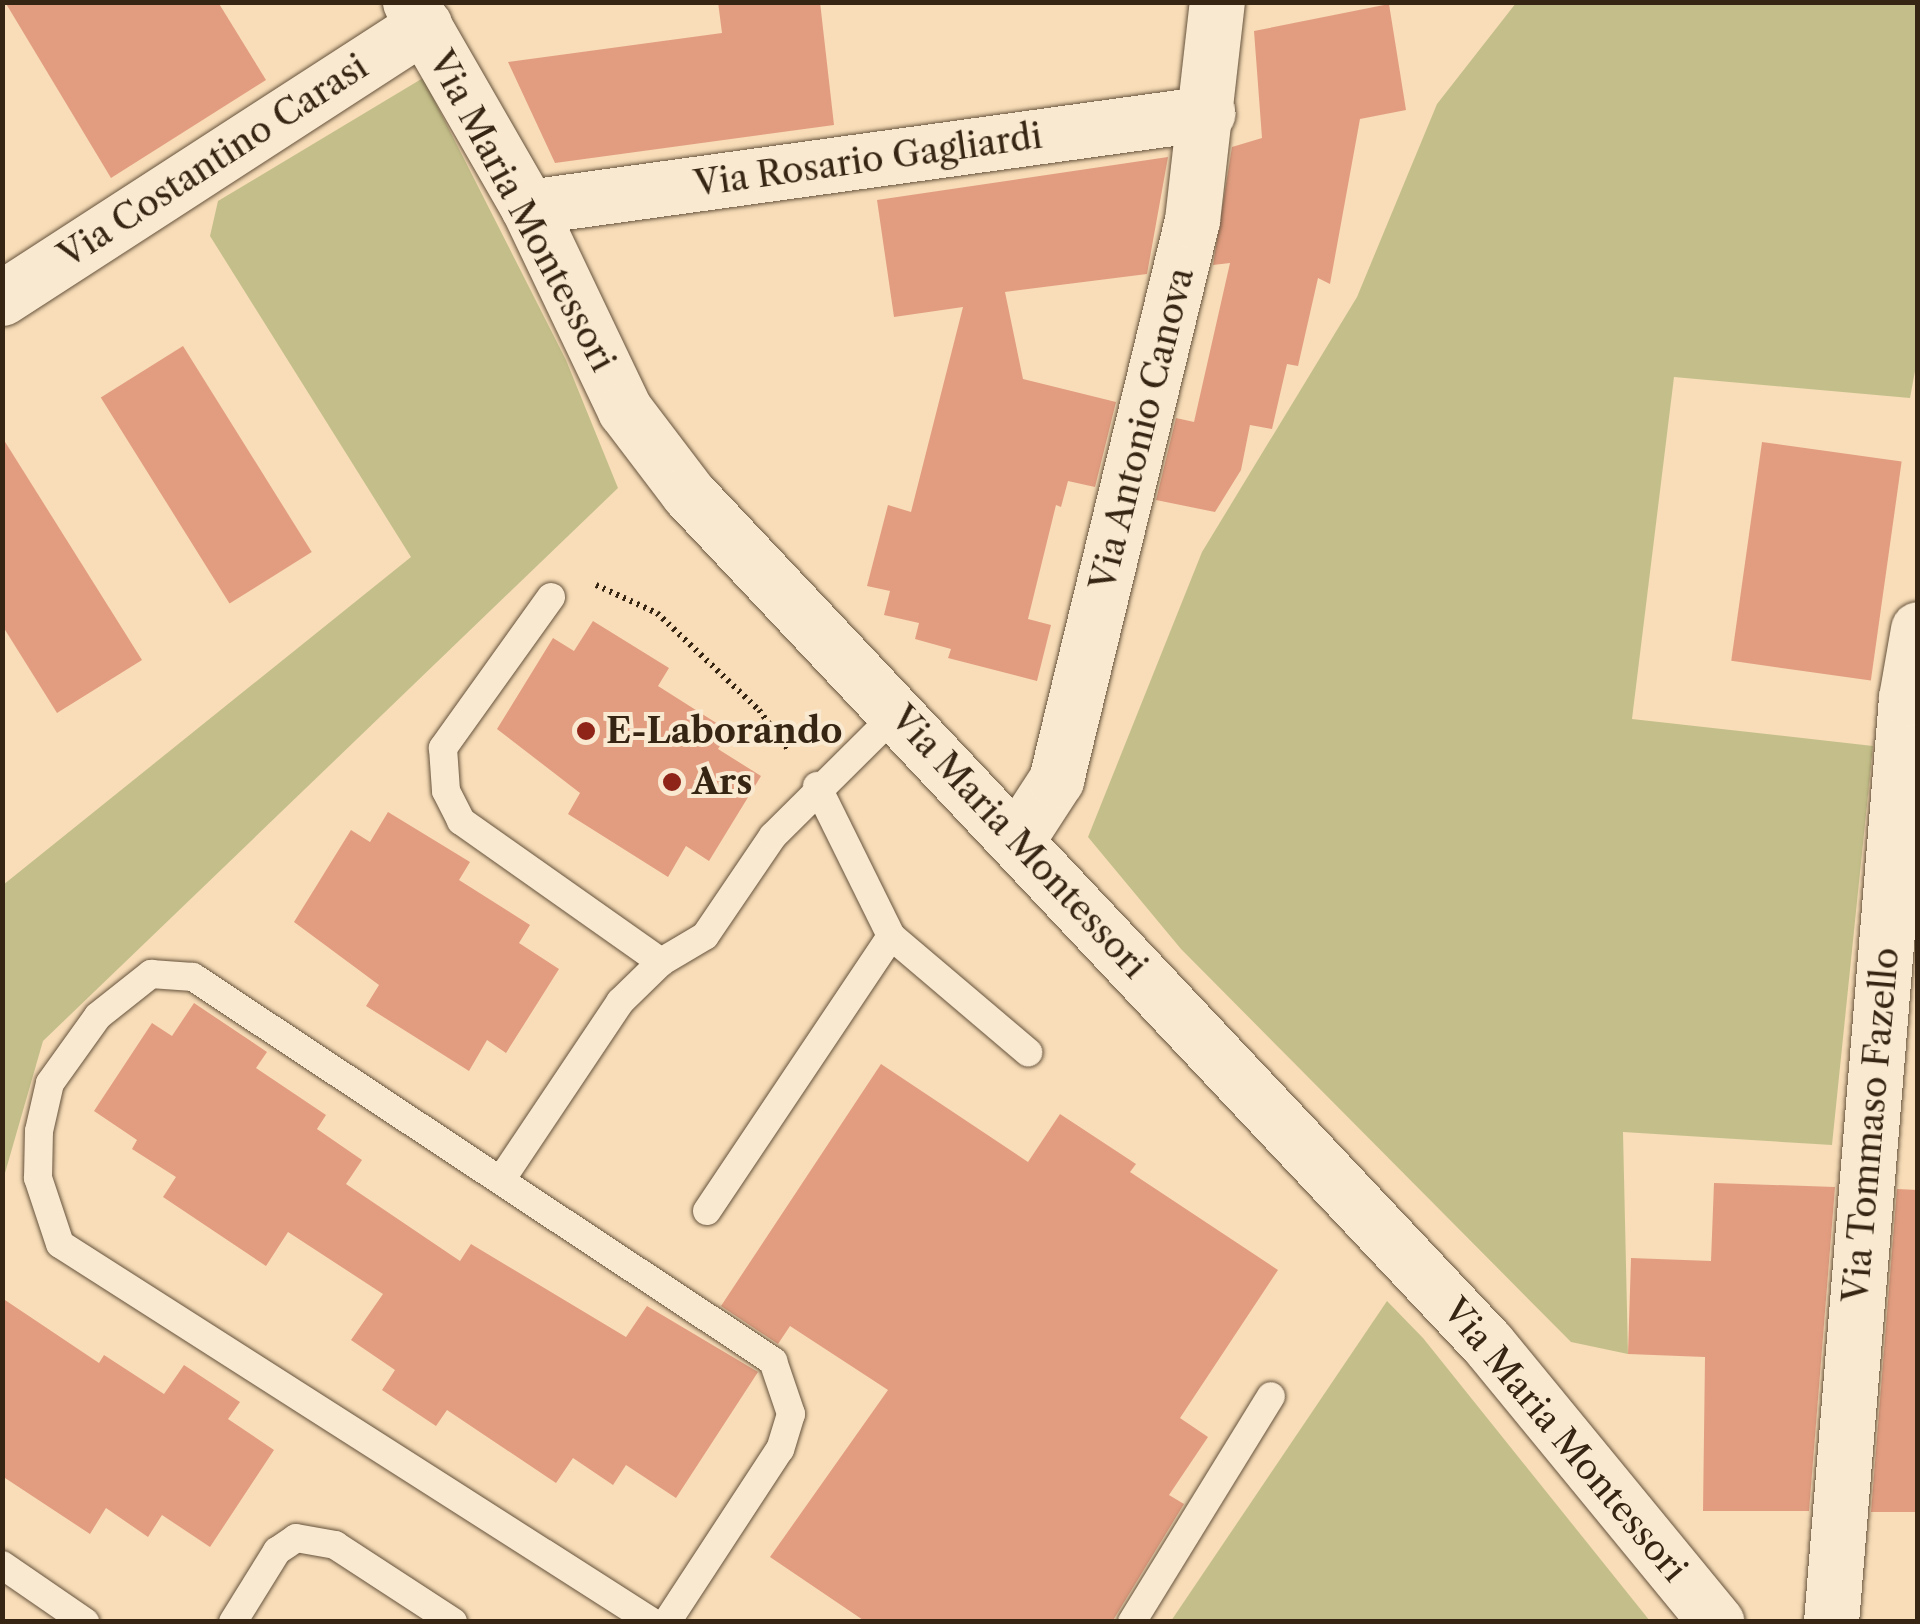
<!DOCTYPE html>
<html>
<head>
<meta charset="utf-8">
<style>
  body { margin:0 }
  #map { position:relative; width:1920px; height:1624px; overflow:hidden; background:#f8ddb8; font-family:"Libre Caslon Text",serif }
  div>[style] { position:absolute }
  [style*='--x'] { left:calc(var(--x)*1px); top:calc(var(--y)*1px); width:calc(var(--w)*1px); rotate:calc(var(--a)*1deg) }
  .green>* { inset:0; background:#c4bf8a }
  .building>* { inset:0; background:#e29d80; transform-origin:0 0 }
  .path>* { height:6px; margin-top:-3px; transform-origin:0; background:repeating-linear-gradient(90deg,#352512 0 2.5px,transparent 0 7.5px) }
  .roads { filter:drop-shadow(0 0 2px #66533c) drop-shadow(0 0 2px #66533c) }
  .lane>* { height:28px; margin:-14px; padding:0 14px; transform-origin:14px; border-radius:14px; background:#fae9d1 }
  .street>* { height:55px; margin:-27.5px; padding:0 27.5px; transform-origin:27.5px; border-radius:27.5px; background:#fae9d1 }
  .secondary>* { height:55px; margin:-27.5px; padding:0 27.5px; transform-origin:27.5px; border-radius:27.5px; background:#fae9d1 }
  .dots>* { width:28px; height:28px; translate:-50% -50%; box-sizing:border-box; border:5px solid #fae9d1; border-radius:50% }
  span { translate:-50% -50%; white-space:nowrap; text-align:center; line-height:1.15; -webkit-text-stroke:8px #fae9d1; paint-order:stroke }
  .street-label { font-size:35px; color:#352512 }
  .poi-label { font-size:35px; color:#352512; font-weight:700 }
  .left { translate:0 -50%; text-align:left }
  .frame { position:absolute; inset:0; border:5px solid #352512; pointer-events:none }
</style>
</head>
<body>
<div id="map">
  <div class="green">
    <i style="clip-path:polygon(1516px 3px,1917px 3px,1918px 355px,1910px 398px,1674px 377px,1632px 719px,1873px 746px,1832px 1145px,1623px 1132px,1628px 1354px,1571px 1342px,1181px 949px,1088px 837px,1202px 552px,1357px 297px,1437px 104px)"></i>
    <i style="clip-path:polygon(423px 78px,566px 360px,618px 488px,43px 1041px,3px 1180px,3px 885px,411px 557px,210px 236px,218px 201px)"></i>
    <i style="clip-path:polygon(1387px 1301px,1423px 1338px,1650px 1621px,1171px 1621px)"></i>
  </div>
  <div class="building">
    <i style="clip-path:polygon(5px 2px,218px 2px,266px 80px,111px 178px)"></i>
    <i style="clip-path:polygon(718px 2px,820px 2px,834px 125px,555px 163px,508px 62px,722px 33px)"></i>
    <i style="clip-path:polygon(1389px 4px,1406px 110px,1360px 119px,1330px 284px,1318px 278px,1298px 366px,1287px 364px,1272px 429px,1250px 425px,1241px 470px,1215px 512px,1156px 500px,1176px 418px,1194px 422px,1230px 263px,1213px 265px,1232px 147px,1262px 138px,1254px 31px)"></i>
    <i style="clip-path:polygon(1168px 157px,1147px 274px,1005px 292px,1023px 379px,1116px 402px,1095px 487px,1068px 481px,1061px 507px,1056px 505px,1028px 619px,1051px 625px,1037px 681px,948px 658px,951px 649px,915px 639px,919px 623px,884px 615px,890px 591px,867px 586px,888px 505px,911px 512px,963px 307px,894px 317px,877px 200px)"></i>
    <i style="left:183px;top:346px;width:243px;height:97px;rotate:58deg"></i>
    <i style="clip-path:polygon(2px 437px,142px 660px,57px 713px,2px 625px)"></i>
    <i style="left:1762px;top:442px;width:141px;height:221px;rotate:8deg"></i>
    <i style="clip-path:polygon(593px 621px,669px 668px,658px 686px,729px 731px,718px 749px,761px 776px,709px 861px,686px 846px,668px 877px,568px 814px,580px 793px,497px 729px,553px 638px,574px 651px)"></i>
    <i style="clip-path:polygon(388px 812px,470px 862px,459px 880px,530px 925px,519px 943px,559px 969px,506px 1053px,487px 1040px,469px 1071px,366px 1006px,379px 985px,294px 922px,351px 830px,370px 842px)"></i>
    <i style="clip-path:polygon(194px 1003px,267px 1052px,256px 1068px,326px 1115px,317px 1129px,362px 1160px,346px 1184px,460px 1261px,471px 1244px,626px 1337px,647px 1306px,758px 1372px,676px 1498px,626px 1465px,613px 1485px,573px 1458px,556px 1483px,447px 1410px,436px 1426px,382px 1390px,395px 1370px,351px 1340px,383px 1294px,288px 1232px,266px 1266px,163px 1197px,176px 1177px,132px 1149px,137px 1140px,94px 1111px,152px 1023px,172px 1036px)"></i>
    <i style="clip-path:polygon(881px 1064px,1028px 1162px,1060px 1114px,1136px 1164px,1130px 1172px,1278px 1270px,1180px 1418px,1208px 1437px,1169px 1495px,1184px 1504px,1112px 1622px,866px 1622px,770px 1557px,888px 1390px,790px 1326px,778px 1344px,721px 1306px)"></i>
    <i style="clip-path:polygon(1714px 1183px,1835px 1187px,1809px 1511px,1703px 1511px,1705px 1357px,1628px 1354px,1631px 1258px,1711px 1261px)"></i>
    <i style="clip-path:polygon(1897px 1189px,1918px 1190px,1918px 1512px,1871px 1512px)"></i>
    <i style="clip-path:polygon(2px 1298px,99px 1363px,104px 1355px,164px 1394px,184px 1365px,240px 1402px,228px 1419px,274px 1450px,210px 1547px,162px 1515px,148px 1537px,106px 1508px,90px 1534px,2px 1476px)"></i>
  </div>
  <div class="path">
    <i style="--x:596;--y:585;--w:67;--a:24.7"></i>
    <i style="--x:657;--y:613;--w:141;--a:43.6"></i>
    <i style="--x:759;--y:710;--w:49;--a:53.4"></i>
  </div>
  <div class="roads">
    <div class="lane">
      <i style="--x:551;--y:597;--w:186;--a:125.6"></i>
      <i style="--x:443;--y:748;--w:43;--a:86"></i>
      <i style="--x:446;--y:791;--w:34;--a:63"></i>
      <i style="--x:461;--y:821;--w:245;--a:35.2"></i>
      <i style="--x:817;--y:786;--w:167;--a:63.7"></i>
      <i style="--x:891;--y:936;--w:180;--a:40.3"></i>
      <i style="--x:503;--y:1177;--w:211;--a:-56.2"></i>
      <i style="--x:620;--y:1002;--w:57;--a:-44.3"></i>
      <i style="--x:661;--y:962;--w:51;--a:-30.6"></i>
      <i style="--x:705;--y:936;--w:121;--a:-55.8"></i>
      <i style="--x:773;--y:836;--w:176;--a:-44.8"></i>
      <i style="--x:707;--y:1211;--w:331;--a:-56.2"></i>
      <i style="--x:2;--y:1565;--w:101;--a:34.5"></i>
      <i style="--x:233;--y:1622;--w:84;--a:-58.2"></i>
      <i style="--x:277;--y:1551;--w:23;--a:-34"></i>
      <i style="--x:296;--y:1538;--w:40;--a:10"></i>
      <i style="--x:335;--y:1545;--w:141;--a:33.1"></i>
      <i style="--x:652;--y:1622;--w:702;--a:-147.44"></i>
      <i style="--x:60;--y:1244;--w:70;--a:-108.4"></i>
      <i style="--x:38;--y:1178;--w:47;--a:-88.8"></i>
      <i style="--x:39;--y:1131;--w:49;--a:-77.1"></i>
      <i style="--x:50;--y:1083;--w:82;--a:-54.4"></i>
      <i style="--x:98;--y:1016;--w:68;--a:-38.4"></i>
      <i style="--x:151;--y:974;--w:42;--a:4.1"></i>
      <i style="--x:193;--y:977;--w:696;--a:33.51"></i>
      <i style="--x:773;--y:1361;--w:56;--a:71.2"></i>
      <i style="--x:791;--y:1414;--w:37;--a:107"></i>
      <i style="--x:780;--y:1449;--w:207;--a:123.2"></i>
      <i style="--x:1132;--y:1622;--w:265;--a:-58.4"></i>
    </div>
    <div class="street">
      <i style="--x:528;--y:207;--w:686;--a:-7.87"></i>
      <i style="--x:2;--y:298;--w:503;--a:-32.9"></i>
      <i style="--x:1017;--y:840;--w:72;--a:-57"></i>
      <i style="--x:1056;--y:780;--w:576;--a:-76.35"></i>
      <i style="--x:1192;--y:220;--w:219;--a:-83.5"></i>
    </div>
    <div class="secondary">
      <i style="--x:410;--y:2;--w:237;--a:60.1"></i>
      <i style="--x:528;--y:207;--w:225;--a:64.5"></i>
      <i style="--x:625;--y:410;--w:104;--a:52.8"></i>
      <i style="--x:688;--y:493;--w:1168;--a:46.77"></i>
      <i style="--x:1488;--y:1344;--w:360;--a:50.6"></i>
      <i style="--x:1831;--y:1622;--w:927;--a:-85.36"></i>
      <i style="--x:1906;--y:698;--w:70;--a:-80.1"></i>
    </div>
  </div>
  <div class="dots">
    <i style="left:586px;top:731px;background:#8f2418"></i>
    <i style="left:672px;top:782px;background:#8f2418"></i>
  </div>
  <div class="street-label">
    <span style="left:868px;top:160px;rotate:-8deg">Via Rosario Gagliardi</span>
    <span style="left:213px;top:161px;rotate:-33deg">Via Costantino Carasi</span>
    <span style="left:522px;top:211px;rotate:62deg">Via Maria Montessori</span>
    <span style="left:1142px;top:429px;rotate:-76deg">Via Antonio Canova</span>
    <span style="left:1019px;top:842px;rotate:47deg">Via Maria Montessori</span>
    <span style="left:1871px;top:1125px;rotate:-85deg">Via Tommaso Fazello</span>
    <span style="left:1565px;top:1440px;rotate:50deg">Via Maria Montessori</span>
  </div>
  <div class="poi-label">
    <span class="left" style="left:606px;top:731px">E-Laborando</span>
    <span class="left" style="left:692px;top:782px">Ars</span>
  </div>
  <div class="frame"></div>
</div>
</body>
</html>
